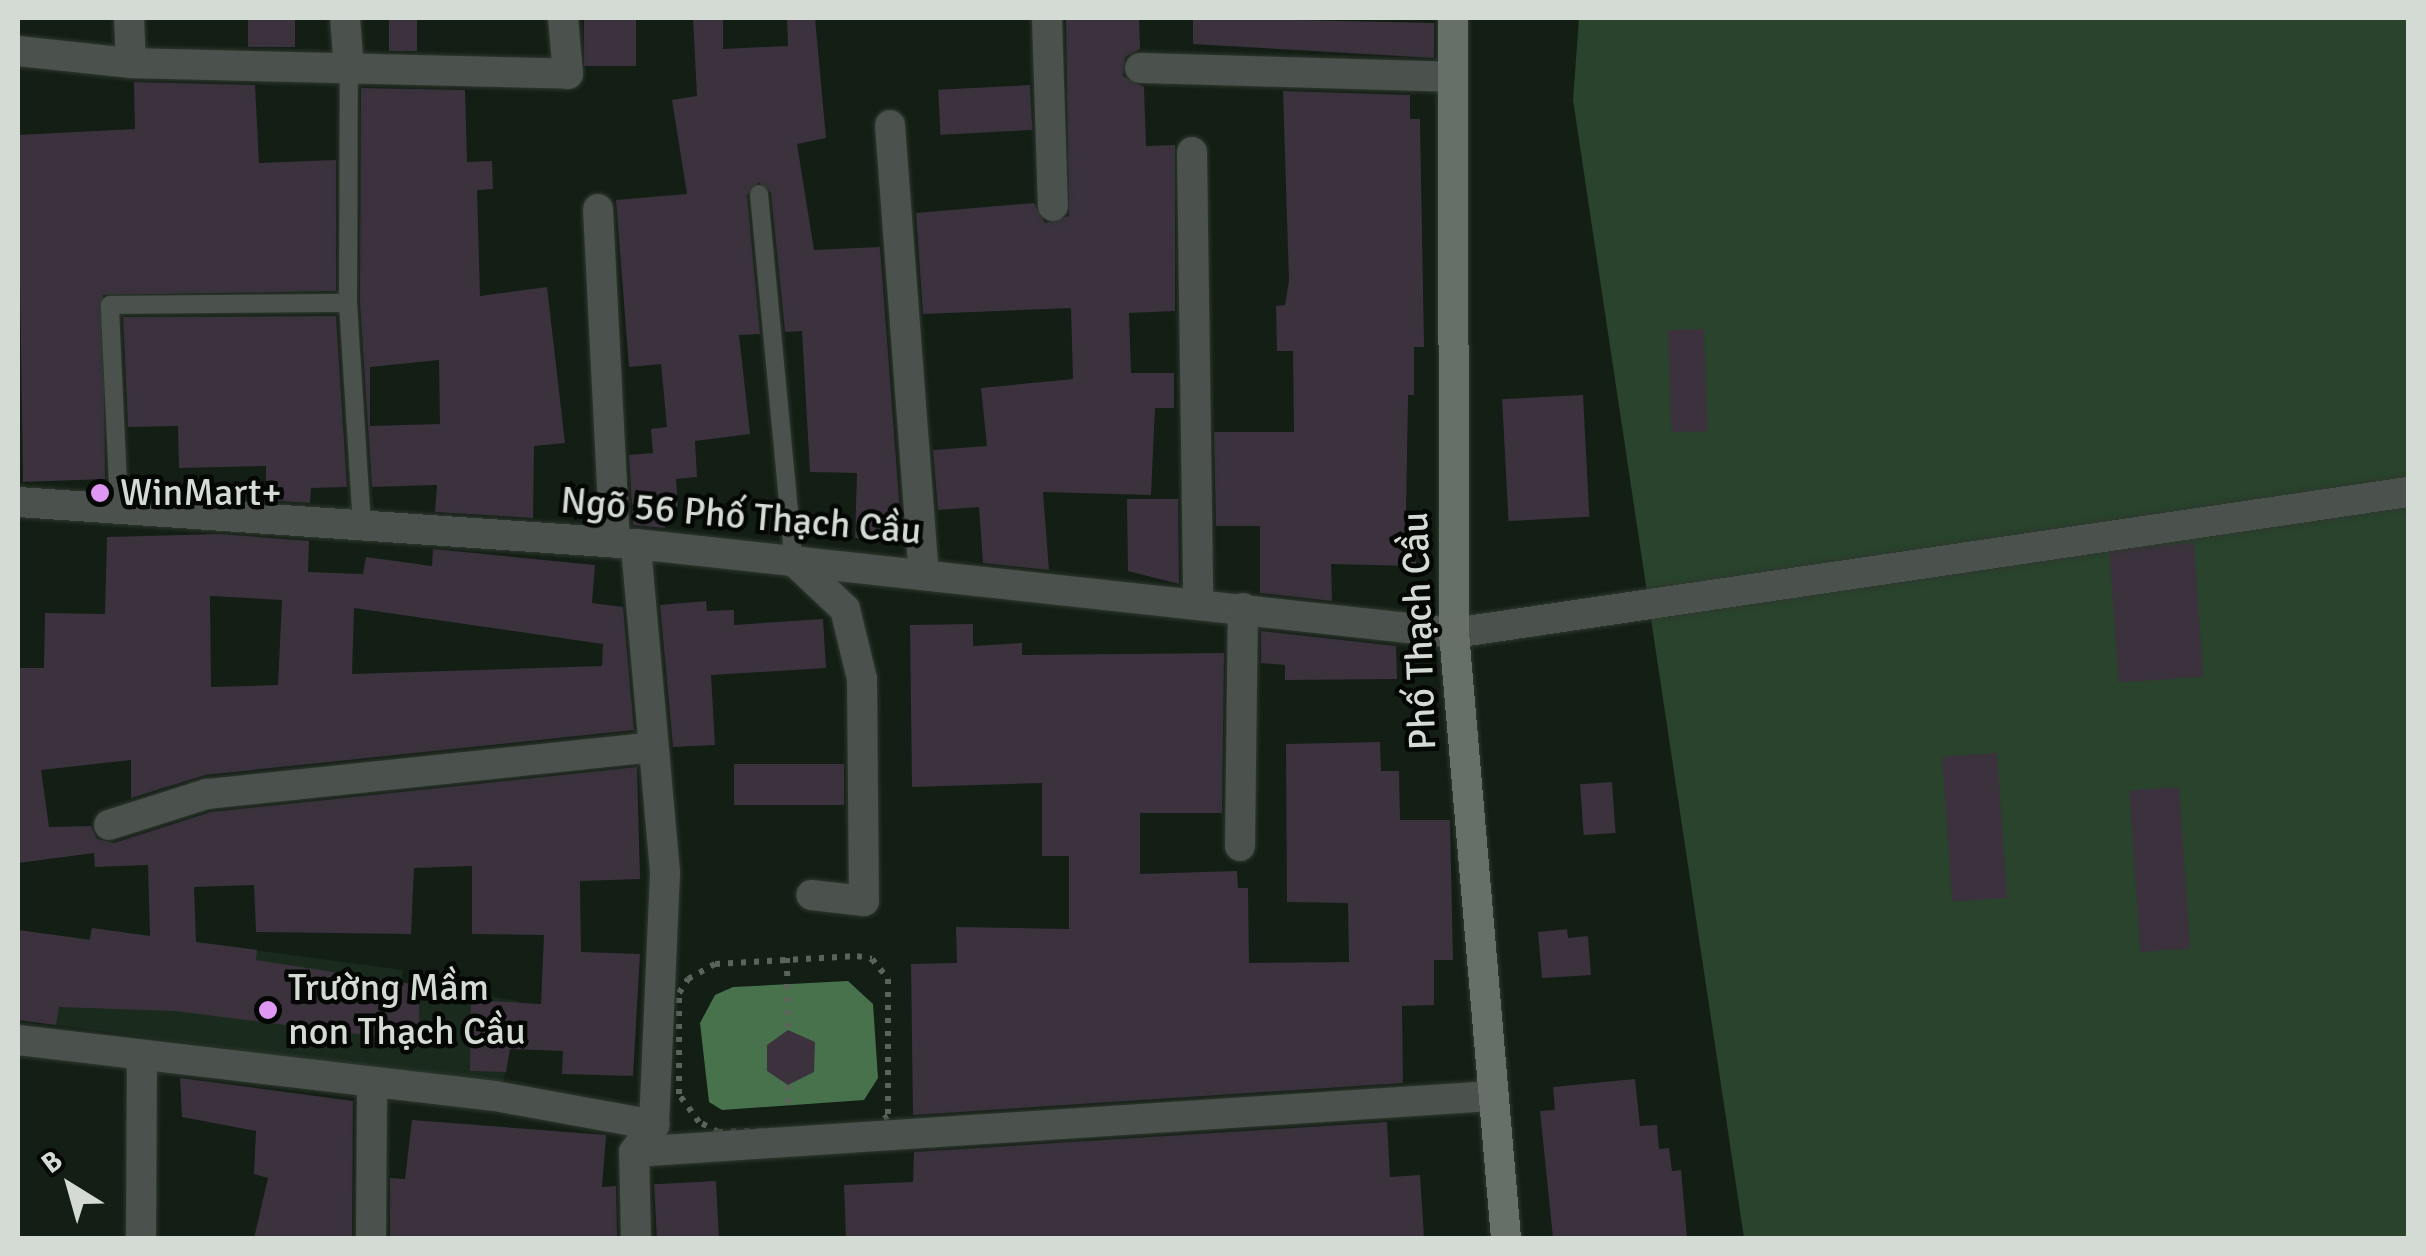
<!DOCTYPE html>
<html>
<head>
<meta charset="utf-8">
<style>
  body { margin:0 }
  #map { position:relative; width:2426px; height:1256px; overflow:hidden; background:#131e14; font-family:Signika,sans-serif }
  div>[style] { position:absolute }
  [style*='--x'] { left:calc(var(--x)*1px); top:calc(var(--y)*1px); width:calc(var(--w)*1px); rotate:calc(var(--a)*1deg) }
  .built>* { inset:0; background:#1a2a1c }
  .green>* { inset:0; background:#29432c }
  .water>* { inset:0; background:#47724c }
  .building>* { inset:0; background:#3b323e; transform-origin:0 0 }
  .path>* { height:6px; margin-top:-3px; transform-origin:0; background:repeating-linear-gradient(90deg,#5b645b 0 5px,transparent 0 13px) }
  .roads { filter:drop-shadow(0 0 2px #2e382f) drop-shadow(0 0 2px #2e382f) }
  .lane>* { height:18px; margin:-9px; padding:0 9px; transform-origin:9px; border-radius:9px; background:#4b514c }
  .street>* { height:30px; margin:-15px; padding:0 15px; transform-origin:15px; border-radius:15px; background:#4b514c }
  .secondary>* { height:30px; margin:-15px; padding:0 15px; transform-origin:15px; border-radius:15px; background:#677068 }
  .dots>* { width:28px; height:28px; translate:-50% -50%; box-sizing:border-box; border:5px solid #040704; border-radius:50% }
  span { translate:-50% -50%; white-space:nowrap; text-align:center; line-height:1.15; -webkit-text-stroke:9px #040704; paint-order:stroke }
  .poi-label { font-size:38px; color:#d4dbd4 }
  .left { translate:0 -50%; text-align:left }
  .street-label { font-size:38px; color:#d4dbd4 }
  .frame { position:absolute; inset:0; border:20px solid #d4dbd4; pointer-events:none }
  .north { position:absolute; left:20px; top:1136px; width:100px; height:100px; -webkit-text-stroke:8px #040704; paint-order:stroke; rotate:323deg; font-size:28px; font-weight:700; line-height:40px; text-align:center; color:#d4dbd4 }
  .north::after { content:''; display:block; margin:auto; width:35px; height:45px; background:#d4dbd4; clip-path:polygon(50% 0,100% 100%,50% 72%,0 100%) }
</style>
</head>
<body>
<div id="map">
  <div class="built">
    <i style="clip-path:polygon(92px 928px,403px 970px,401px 983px,519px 1001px,503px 1085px,18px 1020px,18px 930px,89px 939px)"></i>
  </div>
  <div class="green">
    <i style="clip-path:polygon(1579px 18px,2408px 18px,2408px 1238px,1744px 1238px,1573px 100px)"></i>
  </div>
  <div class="water">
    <i style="clip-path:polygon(848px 981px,873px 1004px,878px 1078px,864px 1100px,722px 1110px,709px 1102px,700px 1023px,715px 995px,733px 987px)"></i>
  </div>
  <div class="building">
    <i style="left:248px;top:18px;width:47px;height:29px"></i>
    <i style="left:389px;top:18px;width:28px;height:33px"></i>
    <i style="left:584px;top:18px;width:52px;height:48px"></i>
    <i style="clip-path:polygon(693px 18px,723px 18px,723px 49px,788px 46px,787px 18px,815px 18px,826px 138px,797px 144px,814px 250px,880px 247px,902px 539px,855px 538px,857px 473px,810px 472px,802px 331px,785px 332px,771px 193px,759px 182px,747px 195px,760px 334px,739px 335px,750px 434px,695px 441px,697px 477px,676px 479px,678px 507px,664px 509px,665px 528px,633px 525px,629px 455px,653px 453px,651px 429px,667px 427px,661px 364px,629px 367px,616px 200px,687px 194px,672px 100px,697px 96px)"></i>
    <i style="clip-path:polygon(1066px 18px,1139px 18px,1140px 49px,1125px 57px,1123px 76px,1144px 87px,1146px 146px,1175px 145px,1175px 311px,1129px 313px,1131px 373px,1174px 373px,1174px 408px,1155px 408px,1151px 495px,1043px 492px,1049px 570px,983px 563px,979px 507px,938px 510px,933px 450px,987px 446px,981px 388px,1073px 379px,1071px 308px,923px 314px,916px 213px,1034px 203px,1045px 223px,1069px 216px)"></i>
    <i style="clip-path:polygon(1193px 18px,1434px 23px,1434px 58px,1193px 44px)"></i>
    <i style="clip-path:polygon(134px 82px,255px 85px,259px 163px,336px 160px,336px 291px,103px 295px,105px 479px,23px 482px,18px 135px,135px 129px)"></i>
    <i style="left:1030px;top:85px;width:45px;height:92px;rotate:87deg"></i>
    <i style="clip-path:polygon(evenodd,361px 88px,465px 90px,467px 162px,492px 161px,493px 189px,477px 190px,480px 296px,547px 287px,565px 443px,534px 446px,533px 518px,435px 512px,437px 485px,372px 487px,360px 303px,361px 88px,439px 360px,440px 424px,370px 426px,370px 367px,439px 360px)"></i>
    <i style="clip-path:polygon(1283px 91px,1410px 95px,1410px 119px,1420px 119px,1424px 347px,1414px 347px,1414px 395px,1408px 395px,1406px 511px,1417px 511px,1416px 566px,1331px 564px,1332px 601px,1260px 593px,1260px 526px,1216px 526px,1214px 432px,1294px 432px,1293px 351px,1277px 351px,1276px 306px,1285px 305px,1289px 281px)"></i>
    <i style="clip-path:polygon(336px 316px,347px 487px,311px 488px,310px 503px,266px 500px,266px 466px,179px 468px,178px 426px,128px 427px,123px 317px)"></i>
    <i style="left:1704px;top:329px;width:102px;height:36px;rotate:88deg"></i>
    <i style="left:1583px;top:395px;width:122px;height:81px;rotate:87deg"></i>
    <i style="clip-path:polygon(1127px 499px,1178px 499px,1179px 584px,1128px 571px)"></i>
    <i style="clip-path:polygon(evenodd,220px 534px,309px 541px,308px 572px,363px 574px,366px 557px,432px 566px,433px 549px,595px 565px,592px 603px,623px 607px,634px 730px,205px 775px,131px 798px,131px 760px,41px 770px,49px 827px,91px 826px,97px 839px,114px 843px,211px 812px,637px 767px,640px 879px,580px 881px,581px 952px,640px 954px,633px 1076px,562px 1074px,563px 1051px,510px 1049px,506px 1072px,470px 1071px,471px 1000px,541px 1004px,544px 935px,472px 934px,472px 866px,414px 868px,411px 934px,256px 932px,254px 885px,194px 887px,196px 942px,257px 950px,256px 960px,418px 985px,420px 1042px,175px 1011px,59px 1007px,56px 1025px,18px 1020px,18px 930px,90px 940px,92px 928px,150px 936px,148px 865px,95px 867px,94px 853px,18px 863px,18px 668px,44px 668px,45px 613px,105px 614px,107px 537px,220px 534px,210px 596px,282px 600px,278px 685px,211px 687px,210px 596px,220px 534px,354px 608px,603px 644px,602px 666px,352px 674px,354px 608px)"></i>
    <i style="left:2194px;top:543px;width:134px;height:85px;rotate:86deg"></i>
    <i style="clip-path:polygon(706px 601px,707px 611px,734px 610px,734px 625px,823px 619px,826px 668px,711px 675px,715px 745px,673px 747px,660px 605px)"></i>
    <i style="clip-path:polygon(973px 624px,973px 646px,1022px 643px,1022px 655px,1224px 653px,1222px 813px,1140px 813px,1140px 874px,1237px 871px,1238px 888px,1248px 888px,1249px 963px,1349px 962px,1348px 903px,1287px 902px,1286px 744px,1380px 742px,1381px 771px,1399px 771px,1400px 820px,1450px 820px,1453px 960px,1434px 960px,1434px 1005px,1402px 1006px,1403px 1083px,913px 1115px,911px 964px,957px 963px,956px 927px,1069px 929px,1069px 856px,1042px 856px,1042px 783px,912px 787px,910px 625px)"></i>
    <i style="clip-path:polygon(1261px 631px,1396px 646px,1397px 679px,1285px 680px,1285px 665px,1261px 663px)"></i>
    <i style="left:1997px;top:753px;width:145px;height:55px;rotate:86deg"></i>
    <i style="left:844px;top:764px;width:41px;height:110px;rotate:90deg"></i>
    <i style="left:1612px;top:782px;width:51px;height:32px;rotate:86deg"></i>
    <i style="left:2179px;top:787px;width:162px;height:50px;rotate:86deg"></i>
    <i style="clip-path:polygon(1567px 929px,1568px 938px,1588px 936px,1591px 975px,1542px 978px,1538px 932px)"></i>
    <i style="clip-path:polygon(788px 1030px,815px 1042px,814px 1072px,788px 1085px,767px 1071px,767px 1045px)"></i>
    <i style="clip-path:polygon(180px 1078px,353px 1101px,352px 1238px,254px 1238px,268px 1178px,254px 1174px,256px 1131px,182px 1117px)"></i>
    <i style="clip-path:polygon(1635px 1079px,1640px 1126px,1657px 1125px,1659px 1149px,1669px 1148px,1672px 1171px,1681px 1170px,1687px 1238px,1553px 1238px,1540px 1111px,1555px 1110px,1553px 1087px)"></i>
    <i style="clip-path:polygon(412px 1120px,606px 1135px,602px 1187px,616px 1186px,617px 1238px,390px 1238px,390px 1178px,405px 1179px)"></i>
    <i style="clip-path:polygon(1387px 1122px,1390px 1177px,1420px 1175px,1424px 1238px,846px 1238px,844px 1185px,913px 1182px,914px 1152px)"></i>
    <i style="left:716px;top:1181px;width:57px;height:62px;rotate:87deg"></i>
  </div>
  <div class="path">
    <i style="--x:857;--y:956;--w:15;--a:11"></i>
    <i style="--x:872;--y:959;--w:26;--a:51"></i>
    <i style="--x:888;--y:979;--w:137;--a:90"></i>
    <i style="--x:888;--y:1116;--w:17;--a:144"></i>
    <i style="--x:874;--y:1126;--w:86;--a:177.3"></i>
    <i style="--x:788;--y:1130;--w:70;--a:178.4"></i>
    <i style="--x:718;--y:1132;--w:21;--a:-152"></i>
    <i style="--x:699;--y:1122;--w:34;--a:-126"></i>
    <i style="--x:679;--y:1094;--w:101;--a:-90"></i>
    <i style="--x:679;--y:993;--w:17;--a:-57"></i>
    <i style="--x:688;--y:979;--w:31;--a:-29"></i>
    <i style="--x:715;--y:964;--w:142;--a:-3.2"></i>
    <i style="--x:787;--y:958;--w:72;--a:89.2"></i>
    <i style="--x:788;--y:1085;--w:24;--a:90"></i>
  </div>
  <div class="roads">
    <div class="lane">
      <i style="--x:759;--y:194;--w:369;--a:84.6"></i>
      <i style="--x:348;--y:303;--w:221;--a:86.4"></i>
      <i style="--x:119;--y:507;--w:202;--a:-92.6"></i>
      <i style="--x:110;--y:305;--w:238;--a:-0.5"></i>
      <i style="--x:348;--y:303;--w:234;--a:-89.8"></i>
    </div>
    <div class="street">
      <i style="--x:345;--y:18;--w:51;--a:85.5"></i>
      <i style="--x:1047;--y:18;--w:188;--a:88.2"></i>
      <i style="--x:18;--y:51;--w:114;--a:6.1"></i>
      <i style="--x:131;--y:63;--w:45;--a:-92.5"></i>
      <i style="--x:131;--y:63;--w:437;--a:1.4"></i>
      <i style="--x:568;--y:74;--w:56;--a:-95.1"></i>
      <i style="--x:1140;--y:68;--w:313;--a:1.6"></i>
      <i style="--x:890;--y:125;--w:450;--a:85.7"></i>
      <i style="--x:1192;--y:152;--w:450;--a:89.2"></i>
      <i style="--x:598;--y:209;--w:334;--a:87.1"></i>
      <i style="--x:18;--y:502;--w:619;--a:3.89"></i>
      <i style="--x:636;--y:544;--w:823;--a:6.21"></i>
      <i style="--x:1454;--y:633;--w:964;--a:-8.41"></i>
      <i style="--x:794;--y:561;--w:70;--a:43.3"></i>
      <i style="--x:845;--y:609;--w:72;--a:76.3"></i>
      <i style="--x:862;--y:679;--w:222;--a:89.5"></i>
      <i style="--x:864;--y:901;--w:53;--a:-173.5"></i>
      <i style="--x:109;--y:825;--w:103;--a:-17.6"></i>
      <i style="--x:207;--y:794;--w:446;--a:-6"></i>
      <i style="--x:1240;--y:846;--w:238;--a:-89.3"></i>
      <i style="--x:18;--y:1040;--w:480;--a:6.7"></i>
      <i style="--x:495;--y:1096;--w:162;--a:10.3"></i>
      <i style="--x:634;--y:1152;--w:859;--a:-3.74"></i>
      <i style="--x:141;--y:1238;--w:178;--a:-89.7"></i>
      <i style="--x:371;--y:1238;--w:155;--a:-89.6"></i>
      <i style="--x:636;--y:1238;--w:86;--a:-91.3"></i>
      <i style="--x:634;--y:1152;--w:34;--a:-53"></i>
      <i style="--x:654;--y:1125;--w:253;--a:-87.5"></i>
      <i style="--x:665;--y:872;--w:329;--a:-95.1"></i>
    </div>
    <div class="secondary">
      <i style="--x:1453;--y:18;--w:615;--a:89.91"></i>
      <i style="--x:1454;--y:633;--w:607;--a:85.09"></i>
    </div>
  </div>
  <div class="dots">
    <i style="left:100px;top:493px;background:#de98f3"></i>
    <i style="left:268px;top:1010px;background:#de98f3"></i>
  </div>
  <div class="poi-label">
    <span class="left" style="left:120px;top:493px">WinMart+</span>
    <span class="left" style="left:288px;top:1010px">Trường Mầm<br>non Thạch Cầu</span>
  </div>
  <div class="street-label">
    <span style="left:741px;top:516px;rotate:5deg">Ngõ 56 Phố Thạch Cầu</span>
    <span style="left:1419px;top:631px;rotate:-92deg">Phố Thạch Cầu</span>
  </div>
  <div class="frame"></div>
  <div class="north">B</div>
</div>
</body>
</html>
